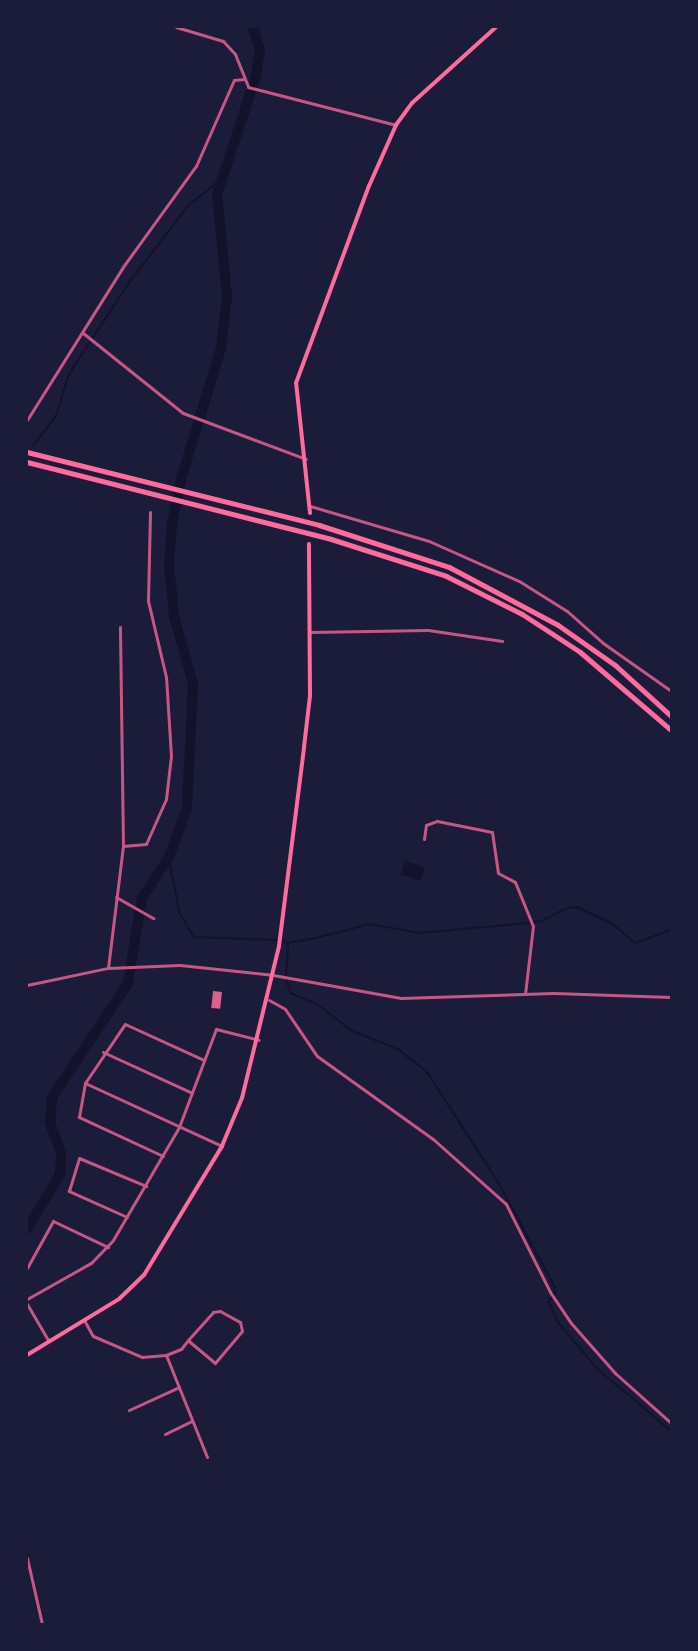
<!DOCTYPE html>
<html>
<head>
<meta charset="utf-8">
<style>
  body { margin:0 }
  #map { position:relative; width:698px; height:1651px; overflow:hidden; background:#1b1b3a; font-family:"Nunito Sans",sans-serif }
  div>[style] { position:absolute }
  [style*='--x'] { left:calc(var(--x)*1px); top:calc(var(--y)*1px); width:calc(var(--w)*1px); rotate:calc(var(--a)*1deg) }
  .water>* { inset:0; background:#12122b; transform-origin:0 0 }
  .stream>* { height:1.5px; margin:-0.75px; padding:0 0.75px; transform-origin:0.75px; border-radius:0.75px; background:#12122b }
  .river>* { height:10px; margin:-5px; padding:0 5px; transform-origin:5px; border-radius:5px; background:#12122b }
  .building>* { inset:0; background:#dd5f8e; transform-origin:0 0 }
  .minor>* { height:3px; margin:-1.5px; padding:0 1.5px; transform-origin:1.5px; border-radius:1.5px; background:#c65784 }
  .tertiary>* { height:3px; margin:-1.5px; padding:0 1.5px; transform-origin:1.5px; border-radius:1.5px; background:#c65784 }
  .secondary>* { height:4px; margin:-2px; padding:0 2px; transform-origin:2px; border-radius:2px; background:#ff6b9d }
  .motorway>* { height:5px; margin:-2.5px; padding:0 2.5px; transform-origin:2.5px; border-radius:2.5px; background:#ff6b9d }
  span { translate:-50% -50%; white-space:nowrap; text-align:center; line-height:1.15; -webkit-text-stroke:6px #1b1b3a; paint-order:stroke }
  .frame { position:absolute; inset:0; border:28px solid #1b1b3a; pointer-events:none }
</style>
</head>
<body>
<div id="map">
  <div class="water">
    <i style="left:405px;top:861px;width:21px;height:14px;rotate:17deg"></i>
  </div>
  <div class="stream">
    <i style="--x:32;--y:447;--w:39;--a:-52"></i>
    <i style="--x:56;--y:416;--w:44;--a:-72.8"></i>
    <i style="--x:69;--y:374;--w:113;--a:-56.6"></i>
    <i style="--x:131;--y:280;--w:93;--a:-52.4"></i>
    <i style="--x:188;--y:206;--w:40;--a:-39"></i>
    <i style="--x:169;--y:857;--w:57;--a:78.9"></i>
    <i style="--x:180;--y:913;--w:28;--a:60"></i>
    <i style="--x:194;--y:937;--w:83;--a:2.1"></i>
    <i style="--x:282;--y:941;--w:6;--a:18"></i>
    <i style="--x:288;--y:943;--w:28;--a:-10"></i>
    <i style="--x:316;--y:938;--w:56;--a:-14.5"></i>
    <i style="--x:370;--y:924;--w:51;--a:10.2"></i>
    <i style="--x:420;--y:933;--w:98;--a:-5.2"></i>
    <i style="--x:518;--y:924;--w:24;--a:-7"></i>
    <i style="--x:542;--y:921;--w:28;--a:-27"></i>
    <i style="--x:567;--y:908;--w:10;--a:-6"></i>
    <i style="--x:577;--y:907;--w:38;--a:25"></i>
    <i style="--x:612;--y:923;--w:30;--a:41"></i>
    <i style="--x:635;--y:943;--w:38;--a:-20"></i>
    <i style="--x:286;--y:975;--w:32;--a:-86"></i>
    <i style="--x:287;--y:980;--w:14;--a:73"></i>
    <i style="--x:291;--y:993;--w:28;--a:23"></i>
    <i style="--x:317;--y:1004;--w:45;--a:36.9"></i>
    <i style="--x:353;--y:1031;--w:51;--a:22"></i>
    <i style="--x:400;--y:1050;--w:36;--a:39"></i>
    <i style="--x:428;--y:1073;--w:131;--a:57.2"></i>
    <i style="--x:499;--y:1183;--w:118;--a:61.7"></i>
    <i style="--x:555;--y:1287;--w:6;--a:81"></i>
    <i style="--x:556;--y:1293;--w:11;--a:128"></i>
    <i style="--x:549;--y:1302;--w:23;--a:65"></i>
    <i style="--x:559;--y:1323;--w:60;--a:49.7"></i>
    <i style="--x:598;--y:1369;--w:96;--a:40.3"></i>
  </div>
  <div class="river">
    <i style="--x:27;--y:1229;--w:64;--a:-59"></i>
    <i style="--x:60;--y:1174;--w:21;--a:-87"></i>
    <i style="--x:61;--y:1153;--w:33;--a:-110"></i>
    <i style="--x:50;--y:1122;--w:25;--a:-85"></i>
    <i style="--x:52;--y:1097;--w:137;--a:-56.3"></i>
    <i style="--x:128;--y:983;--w:86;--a:-80.6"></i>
    <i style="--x:142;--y:898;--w:49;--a:-56.6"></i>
    <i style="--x:169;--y:857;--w:52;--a:-69.8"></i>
    <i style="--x:187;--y:808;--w:124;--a:-87.2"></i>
    <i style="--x:193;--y:684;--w:71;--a:-105.6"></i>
    <i style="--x:174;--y:616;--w:51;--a:-95.6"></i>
    <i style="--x:169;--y:565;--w:41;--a:-85.8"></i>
    <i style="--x:172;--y:524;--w:46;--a:-78.7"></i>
    <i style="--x:181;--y:479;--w:137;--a:-73"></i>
    <i style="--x:221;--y:348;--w:51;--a:-83.3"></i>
    <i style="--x:227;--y:297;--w:103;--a:-95.5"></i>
    <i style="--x:217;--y:194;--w:121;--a:-71.7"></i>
    <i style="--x:255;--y:79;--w:28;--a:-80"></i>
    <i style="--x:260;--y:51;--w:25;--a:-106"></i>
  </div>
  <div class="building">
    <i style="left:213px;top:991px;width:9px;height:17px;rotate:6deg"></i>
  </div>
  <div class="minor">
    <i style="--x:176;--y:27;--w:49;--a:16.6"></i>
    <i style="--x:223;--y:41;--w:18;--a:47"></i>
    <i style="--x:235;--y:54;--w:35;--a:68"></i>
    <i style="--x:248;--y:87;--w:153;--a:14.4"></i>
    <i style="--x:83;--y:333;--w:128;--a:38.7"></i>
    <i style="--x:183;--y:413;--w:131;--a:20.5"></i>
    <i style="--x:27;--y:420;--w:184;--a:-57.9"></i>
    <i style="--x:125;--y:264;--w:121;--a:-54.1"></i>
    <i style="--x:196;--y:166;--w:94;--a:-66.2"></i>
    <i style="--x:234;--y:80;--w:10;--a:-6"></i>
    <i style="--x:310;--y:506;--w:124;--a:16.4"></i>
    <i style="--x:429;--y:541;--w:98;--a:24"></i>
    <i style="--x:519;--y:581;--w:57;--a:32"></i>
    <i style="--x:567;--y:611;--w:48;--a:41.6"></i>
    <i style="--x:603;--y:643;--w:83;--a:35.2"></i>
    <i style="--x:310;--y:632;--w:118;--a:-1"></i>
    <i style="--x:428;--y:630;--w:75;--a:8.5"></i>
    <i style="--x:424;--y:839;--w:14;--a:-82"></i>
    <i style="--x:426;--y:825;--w:12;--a:-20"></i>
    <i style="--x:437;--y:821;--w:56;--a:11.3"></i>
    <i style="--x:492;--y:832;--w:41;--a:81.7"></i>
    <i style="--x:498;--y:873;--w:19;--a:28"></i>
    <i style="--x:515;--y:882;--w:48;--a:67.8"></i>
    <i style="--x:533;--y:926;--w:68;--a:96.7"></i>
    <i style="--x:123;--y:846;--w:23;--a:-5"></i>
    <i style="--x:146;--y:844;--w:49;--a:-66"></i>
    <i style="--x:166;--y:799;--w:43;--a:-83.4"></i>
    <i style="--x:171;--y:756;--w:79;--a:-93.6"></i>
    <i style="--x:166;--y:677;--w:78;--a:-103.3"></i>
    <i style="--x:148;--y:601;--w:89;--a:-88.7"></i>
    <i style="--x:116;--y:897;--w:43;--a:29.6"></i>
    <i style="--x:108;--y:968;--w:123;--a:-83"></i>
    <i style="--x:123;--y:846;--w:219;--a:-90.8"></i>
    <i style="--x:269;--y:1000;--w:18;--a:29"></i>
    <i style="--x:285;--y:1009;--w:57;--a:55.8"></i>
    <i style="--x:317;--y:1056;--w:143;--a:35.6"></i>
    <i style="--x:433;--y:1139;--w:98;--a:41.7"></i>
    <i style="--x:506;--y:1204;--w:98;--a:63.4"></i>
    <i style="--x:550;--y:1292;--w:37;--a:56"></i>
    <i style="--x:571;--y:1323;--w:67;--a:48.7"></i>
    <i style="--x:615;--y:1373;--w:75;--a:41.8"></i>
    <i style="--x:103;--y:1052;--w:98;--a:24.7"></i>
    <i style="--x:85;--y:1083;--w:151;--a:24.7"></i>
    <i style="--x:163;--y:1156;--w:93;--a:-155.1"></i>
    <i style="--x:79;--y:1117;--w:35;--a:-80"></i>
    <i style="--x:85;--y:1083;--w:71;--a:-55.9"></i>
    <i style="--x:125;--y:1024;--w:87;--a:24.5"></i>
    <i style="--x:127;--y:1217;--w:64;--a:-155.9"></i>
    <i style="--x:69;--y:1191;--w:34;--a:-73"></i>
    <i style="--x:79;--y:1158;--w:73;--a:22.7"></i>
    <i style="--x:27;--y:1268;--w:54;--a:-61"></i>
    <i style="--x:53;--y:1221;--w:61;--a:25.3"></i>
    <i style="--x:27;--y:1299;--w:73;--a:-29.4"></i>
    <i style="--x:91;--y:1263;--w:32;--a:-46"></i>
    <i style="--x:113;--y:1240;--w:131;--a:-59.7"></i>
    <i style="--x:179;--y:1127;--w:105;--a:-69.3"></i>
    <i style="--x:216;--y:1029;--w:44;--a:14.3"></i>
    <i style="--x:27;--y:1304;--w:42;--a:59.7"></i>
    <i style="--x:84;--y:1320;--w:18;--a:61"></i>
    <i style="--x:93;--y:1336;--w:53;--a:23.2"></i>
    <i style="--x:142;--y:1357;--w:24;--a:-5"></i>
    <i style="--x:166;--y:1355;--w:110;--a:68.1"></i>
    <i style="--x:166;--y:1355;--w:16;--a:-22"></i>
    <i style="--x:181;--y:1349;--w:11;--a:-52"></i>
    <i style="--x:188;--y:1340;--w:38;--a:-48"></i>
    <i style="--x:213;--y:1312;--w:7;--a:-8"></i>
    <i style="--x:220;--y:1311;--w:23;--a:29"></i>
    <i style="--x:240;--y:1322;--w:9;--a:77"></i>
    <i style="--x:242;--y:1331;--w:42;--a:130.2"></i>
    <i style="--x:215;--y:1363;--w:35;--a:-140"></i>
    <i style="--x:129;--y:1410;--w:55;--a:-24.7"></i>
    <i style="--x:165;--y:1434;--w:30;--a:-26"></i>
    <i style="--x:27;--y:1558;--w:68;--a:77.2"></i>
  </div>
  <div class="tertiary">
    <i style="--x:27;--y:985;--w:83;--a:-11.9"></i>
    <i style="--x:108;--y:968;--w:72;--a:-2.4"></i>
    <i style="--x:180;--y:965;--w:94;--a:6.1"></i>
    <i style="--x:273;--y:975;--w:130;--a:10.2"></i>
    <i style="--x:401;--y:998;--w:153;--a:-1.9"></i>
    <i style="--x:554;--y:993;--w:117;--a:2"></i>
  </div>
  <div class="secondary">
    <i style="--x:310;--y:513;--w:131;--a:-96.1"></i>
    <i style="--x:296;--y:383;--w:210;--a:-69.7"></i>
    <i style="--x:369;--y:186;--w:67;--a:-66.1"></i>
    <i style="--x:396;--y:125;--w:27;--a:-54"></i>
    <i style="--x:412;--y:103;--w:113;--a:-42.1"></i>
    <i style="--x:27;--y:1355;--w:108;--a:-31.3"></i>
    <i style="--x:119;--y:1299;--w:35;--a:-44"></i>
    <i style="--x:144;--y:1275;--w:151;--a:-58.8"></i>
    <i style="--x:222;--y:1146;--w:52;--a:-67.4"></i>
    <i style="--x:242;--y:1098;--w:156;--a:-76.3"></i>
    <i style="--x:279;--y:946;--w:201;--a:-82.8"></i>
    <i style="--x:304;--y:747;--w:51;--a:-83.3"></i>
    <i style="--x:310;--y:696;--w:152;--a:-90.4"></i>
  </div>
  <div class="motorway">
    <i style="--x:27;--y:452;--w:301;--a:14"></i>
    <i style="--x:319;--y:525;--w:137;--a:17.9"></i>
    <i style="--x:449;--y:567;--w:123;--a:28"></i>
    <i style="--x:558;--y:625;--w:70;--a:35.1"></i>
    <i style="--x:615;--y:665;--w:76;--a:42.3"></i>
    <i style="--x:27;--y:462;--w:314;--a:14.2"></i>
    <i style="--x:331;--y:539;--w:121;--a:17.8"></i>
    <i style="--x:446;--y:576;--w:85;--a:26.6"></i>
    <i style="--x:522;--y:614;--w:69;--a:33.2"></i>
    <i style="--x:580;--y:652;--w:120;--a:40.6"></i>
  </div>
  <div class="frame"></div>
</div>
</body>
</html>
